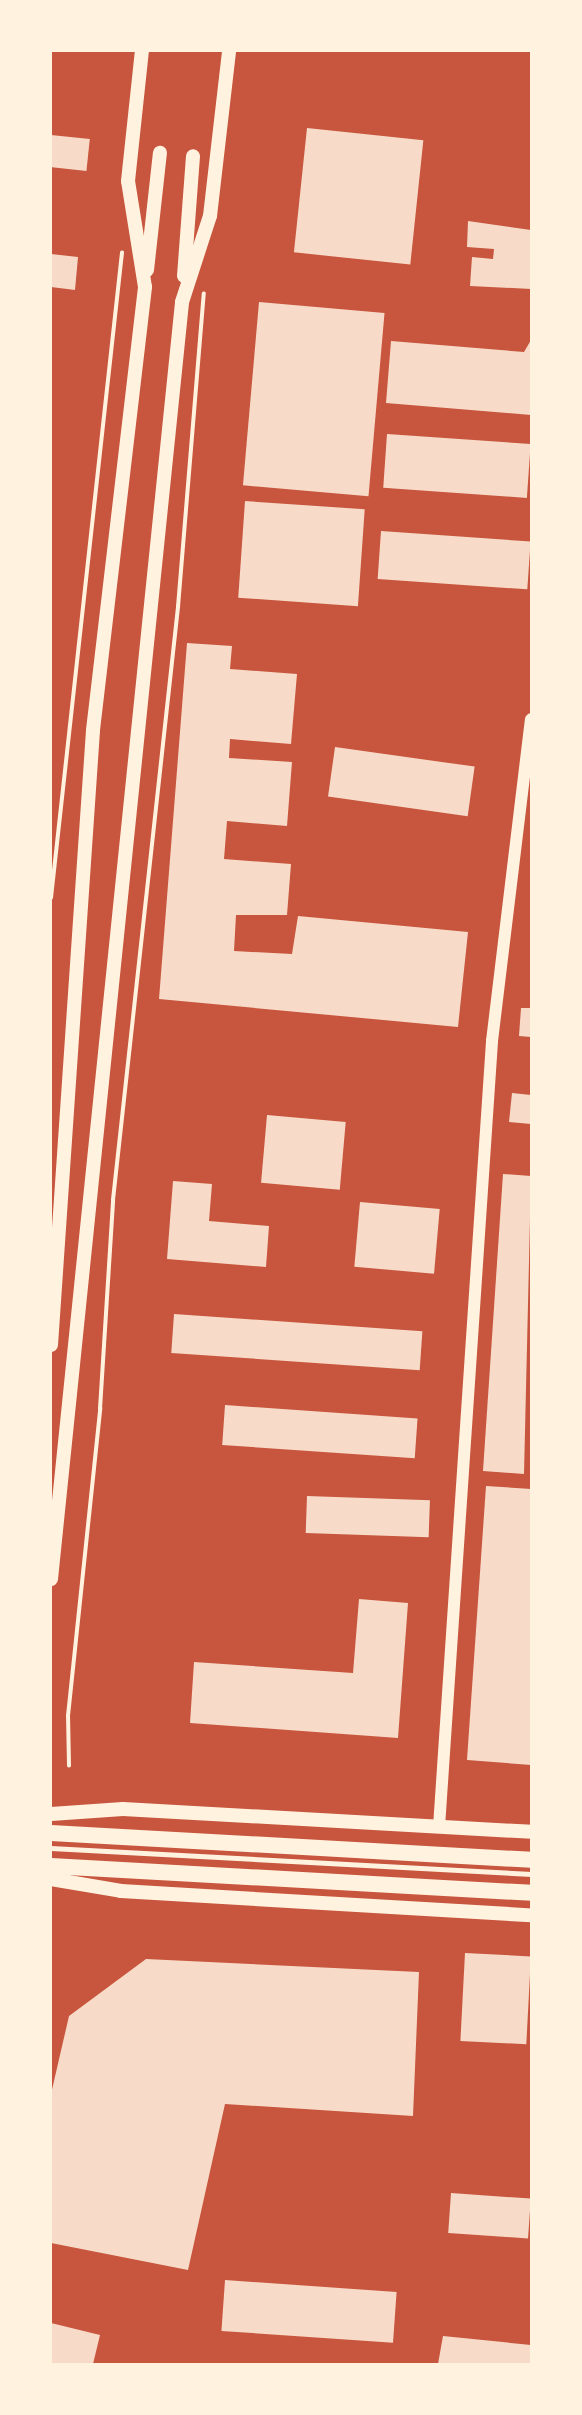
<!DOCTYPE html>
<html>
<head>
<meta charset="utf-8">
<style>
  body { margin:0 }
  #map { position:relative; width:582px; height:2415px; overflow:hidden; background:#c8553d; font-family:Poppins,sans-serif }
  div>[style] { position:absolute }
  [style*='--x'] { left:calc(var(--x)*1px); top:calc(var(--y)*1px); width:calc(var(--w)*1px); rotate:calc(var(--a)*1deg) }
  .building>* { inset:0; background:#f7dbc8; transform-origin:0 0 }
  .path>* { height:3.5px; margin:-1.75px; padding:0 1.75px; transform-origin:1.75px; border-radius:1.75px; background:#fff3e0 }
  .service>* { height:4.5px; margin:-2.25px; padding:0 2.25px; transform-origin:2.25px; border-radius:2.25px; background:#fff3e0 }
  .tertiary>* { height:12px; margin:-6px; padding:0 6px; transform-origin:6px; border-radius:6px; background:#fff3e0 }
  .primary>* { height:14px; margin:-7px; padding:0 7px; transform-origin:7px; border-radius:7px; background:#fff3e0 }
  .trunk>* { height:16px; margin:-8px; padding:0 8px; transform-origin:8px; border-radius:8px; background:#fff3e0 }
  span { translate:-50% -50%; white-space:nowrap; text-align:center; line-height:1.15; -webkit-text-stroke:6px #fff3e0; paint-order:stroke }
  .frame { position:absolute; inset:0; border:52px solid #fff3e0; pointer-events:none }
</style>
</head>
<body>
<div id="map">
  <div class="building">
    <i style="left:307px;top:128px;width:117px;height:125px;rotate:6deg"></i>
    <i style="left:51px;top:135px;width:39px;height:32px;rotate:6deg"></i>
    <i style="clip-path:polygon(468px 221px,531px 230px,531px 289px,470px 286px,472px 257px,493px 259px,494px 249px,467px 247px)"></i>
    <i style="clip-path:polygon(51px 254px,78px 257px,75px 290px,51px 287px)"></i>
    <i style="left:259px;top:302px;width:126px;height:184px;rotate:5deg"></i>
    <i style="clip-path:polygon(531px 340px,531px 415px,386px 403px,391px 341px,524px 352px)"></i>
    <i style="left:387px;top:434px;width:144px;height:54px;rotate:4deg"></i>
    <i style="left:245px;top:501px;width:120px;height:97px;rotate:4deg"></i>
    <i style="left:381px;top:531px;width:150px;height:48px;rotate:4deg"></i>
    <i style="clip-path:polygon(187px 643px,232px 646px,230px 669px,297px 674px,291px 744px,230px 739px,229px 758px,292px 762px,287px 826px,227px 821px,224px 859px,291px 864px,287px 915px,236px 915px,234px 951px,292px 954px,298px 916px,468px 932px,458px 1027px,159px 999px)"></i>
    <i style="left:335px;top:747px;width:141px;height:50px;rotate:8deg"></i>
    <i style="clip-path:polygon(521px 1008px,531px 1008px,531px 1037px,519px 1036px)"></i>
    <i style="clip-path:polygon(512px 1093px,531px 1095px,531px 1124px,509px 1122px)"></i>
    <i style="left:267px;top:1115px;width:79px;height:68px;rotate:5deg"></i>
    <i style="clip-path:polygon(503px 1174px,531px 1176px,524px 1474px,483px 1471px)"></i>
    <i style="clip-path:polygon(173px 1181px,212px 1184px,209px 1221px,269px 1226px,266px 1267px,167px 1259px)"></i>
    <i style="left:360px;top:1202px;width:80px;height:65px;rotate:5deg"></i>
    <i style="left:174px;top:1314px;width:249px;height:39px;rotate:4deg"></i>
    <i style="left:225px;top:1405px;width:193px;height:40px;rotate:4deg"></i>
    <i style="clip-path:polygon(486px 1486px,531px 1489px,531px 1765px,467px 1760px)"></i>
    <i style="left:307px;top:1496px;width:123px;height:37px;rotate:2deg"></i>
    <i style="clip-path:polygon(359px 1599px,408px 1603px,398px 1738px,190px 1723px,194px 1662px,353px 1673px)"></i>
    <i style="left:465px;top:1953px;width:66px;height:88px;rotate:3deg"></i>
    <i style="clip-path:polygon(146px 1959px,419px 1972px,413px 2116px,225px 2104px,188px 2270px,51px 2243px,51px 2094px,69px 2016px)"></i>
    <i style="left:451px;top:2193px;width:80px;height:40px;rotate:4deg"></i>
    <i style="left:225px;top:2280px;width:172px;height:51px;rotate:4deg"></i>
    <i style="clip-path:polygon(51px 2323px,100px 2335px,93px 2364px,51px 2364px)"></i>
    <i style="clip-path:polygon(443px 2336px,531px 2345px,531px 2364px,438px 2364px)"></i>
  </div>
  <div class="path">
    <i style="--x:51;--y:898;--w:649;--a:-83.72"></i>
    <i style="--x:69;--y:1766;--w:50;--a:-91.1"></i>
    <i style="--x:68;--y:1716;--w:309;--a:-84"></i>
    <i style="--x:100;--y:1409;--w:209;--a:-86.4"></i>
    <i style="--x:113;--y:1200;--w:597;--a:-83.74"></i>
    <i style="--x:178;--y:607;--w:314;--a:-85.3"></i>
  </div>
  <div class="service">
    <i style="--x:51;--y:1848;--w:481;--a:3.1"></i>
  </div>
  <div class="tertiary">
    <i style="--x:439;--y:1827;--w:788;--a:-86.14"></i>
    <i style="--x:492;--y:1041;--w:324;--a:-83.1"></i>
  </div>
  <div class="primary">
    <i style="--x:147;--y:270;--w:118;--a:-83.7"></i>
    <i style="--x:184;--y:276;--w:120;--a:-85.7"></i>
    <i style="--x:51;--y:1345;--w:616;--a:-86.09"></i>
    <i style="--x:93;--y:730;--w:446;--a:-83.3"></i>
    <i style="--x:145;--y:287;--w:107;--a:-99.1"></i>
    <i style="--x:128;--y:181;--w:131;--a:-83.9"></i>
    <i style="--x:51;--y:1579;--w:1284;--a:-84.14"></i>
    <i style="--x:182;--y:302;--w:90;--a:-72"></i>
    <i style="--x:210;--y:216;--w:166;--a:-83.4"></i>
    <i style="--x:51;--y:1814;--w:72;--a:-4"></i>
    <i style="--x:123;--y:1809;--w:409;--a:3.2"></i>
    <i style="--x:51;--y:1879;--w:71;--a:9.7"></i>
    <i style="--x:121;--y:1891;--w:411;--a:3.4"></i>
  </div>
  <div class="trunk">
    <i style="--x:51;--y:1833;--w:481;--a:3.2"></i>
    <i style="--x:51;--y:1866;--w:481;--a:3.2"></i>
  </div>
  <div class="frame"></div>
</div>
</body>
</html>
